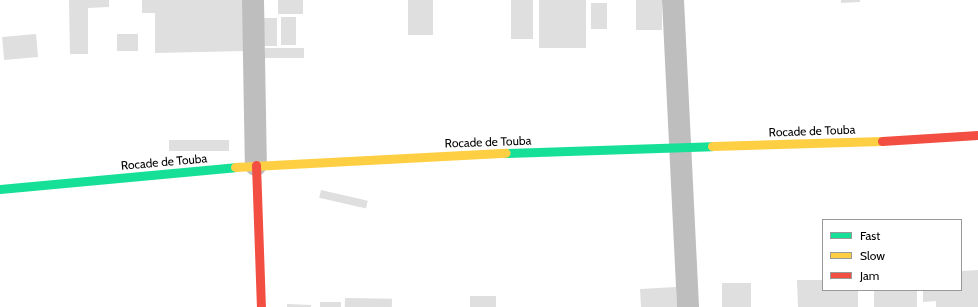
<!DOCTYPE html>
<html>
<head>
<meta charset="utf-8">
<style>
  body { margin:0 }
  #map { position:relative; width:978px; height:307px; overflow:hidden; background:#fff; font-family:Cabin,sans-serif }
  div>[style] { position:absolute }
  [style*='--x'] { left:calc(var(--x)*1px); top:calc(var(--y)*1px); width:calc(var(--w)*1px); rotate:calc(var(--a)*1deg) }
  .building>* { inset:0; background:#dfdfdf; transform-origin:0 0 }
  .street>* { height:22px; margin:-11px; padding:0 11px; transform-origin:11px; border-radius:11px; background:#bebebe }
  .fast>* { height:9px; margin:-4.5px; padding:0 4.5px; transform-origin:4.5px; border-radius:4.5px; background:#16e098 }
  .slow>* { height:9px; margin:-4.5px; padding:0 4.5px; transform-origin:4.5px; border-radius:4.5px; background:#ffcf43 }
  .jam>* { height:9px; margin:-4.5px; padding:0 4.5px; transform-origin:4.5px; border-radius:4.5px; background:#f24e42 }
  span { translate:-50% -50%; white-space:nowrap; text-align:center; line-height:1.15; -webkit-text-stroke:3.5px #fff; paint-order:stroke }
  .street-label { font-size:12px; color:#000 }
  .legend { position:absolute; left:822px; top:219px; width:140px; height:72px; box-sizing:border-box; background:#fff; border:1px solid #999; margin:0; padding:5px 7px; list-style:none; font-size:12px; color:#000 }
  .legend li { display:flex; align-items:center; gap:8px; height:20px }
  .legend b { width:20px; border:1px solid #999 }
</style>
</head>
<body>
<div id="map">
  <div class="building">
    <i style="clip-path:polygon(69px 0,109px 0,109px 7px,88px 8px,88px 54px,70px 54px)"></i>
    <i style="clip-path:polygon(142px 0,245px 0,246px 51px,155px 53px,155px 13px,142px 13px)"></i>
    <i style="left:278px;top:0;width:25px;height:14px"></i>
    <i style="left:408px;top:0;width:25px;height:35px"></i>
    <i style="left:511px;top:0;width:22px;height:39px"></i>
    <i style="left:539px;top:0;width:47px;height:48px"></i>
    <i style="left:636px;top:0;width:26px;height:30px"></i>
    <i style="clip-path:polygon(841px 0,860px 0,860px 2px,841px 3px)"></i>
    <i style="left:591px;top:3px;width:16px;height:26px"></i>
    <i style="left:281px;top:17px;width:15px;height:28px"></i>
    <i style="left:263px;top:18px;width:14px;height:28px"></i>
    <i style="left:36px;top:34px;width:23px;height:34px;rotate:85deg"></i>
    <i style="left:117px;top:34px;width:21px;height:17px"></i>
    <i style="left:304px;top:48px;width:10px;height:39px;rotate:90deg"></i>
    <i style="left:229px;top:140px;width:11px;height:60px;rotate:90deg"></i>
    <i style="left:321px;top:190px;width:48px;height:8px;rotate:13deg"></i>
    <i style="clip-path:polygon(978px 270px,978px 307px,936px 307px,936px 301px,923px 302px,923px 290px,961px 290px,961px 271px)"></i>
    <i style="clip-path:polygon(797px 280px,823px 280px,823px 290px,858px 290px,858px 307px,798px 307px)"></i>
    <i style="left:722px;top:283px;width:29px;height:24px"></i>
    <i style="left:676px;top:287px;width:20px;height:36px;rotate:87deg"></i>
    <i style="left:874px;top:290px;width:43px;height:17px"></i>
    <i style="left:470px;top:296px;width:26px;height:11px"></i>
    <i style="left:345px;top:298px;width:47px;height:9px;rotate:1deg"></i>
    <i style="left:320px;top:302px;width:21px;height:5px"></i>
    <i style="clip-path:polygon(287px 304px,311px 305px,311px 307px,287px 307px)"></i>
  </div>
  <div class="street">
    <i style="--x:253;--y:0;--w:165;--a:89"></i>
    <i style="--x:673;--y:0;--w:307;--a:87.2"></i>
  </div>
  <div class="fast">
    <i style="--x:506;--y:153;--w:206;--a:-1.9"></i>
    <i style="--x:0;--y:189;--w:236;--a:-5.3"></i>
  </div>
  <div class="slow">
    <i style="--x:712;--y:146;--w:170;--a:-1.7"></i>
    <i style="--x:235;--y:167;--w:271;--a:-3"></i>
  </div>
  <div class="jam">
    <i style="--x:882;--y:141;--w:96;--a:-3.6"></i>
    <i style="--x:256;--y:165;--w:142;--a:88"></i>
  </div>
  <div class="street-label">
    <span style="left:812px;top:131px;rotate:-2deg">Rocade de Touba</span>
    <span style="left:488px;top:142px;rotate:-2deg">Rocade de Touba</span>
    <span style="left:164px;top:162px;rotate:-5deg">Rocade de Touba</span>
  </div>
  <ul class="legend">
  <li><b style="height:5px;background:#16e098"></b>Fast</li>
  <li><b style="height:5px;background:#ffcf43"></b>Slow</li>
  <li><b style="height:5px;background:#f24e42"></b>Jam</li>
  </ul>
</div>
</body>
</html>
